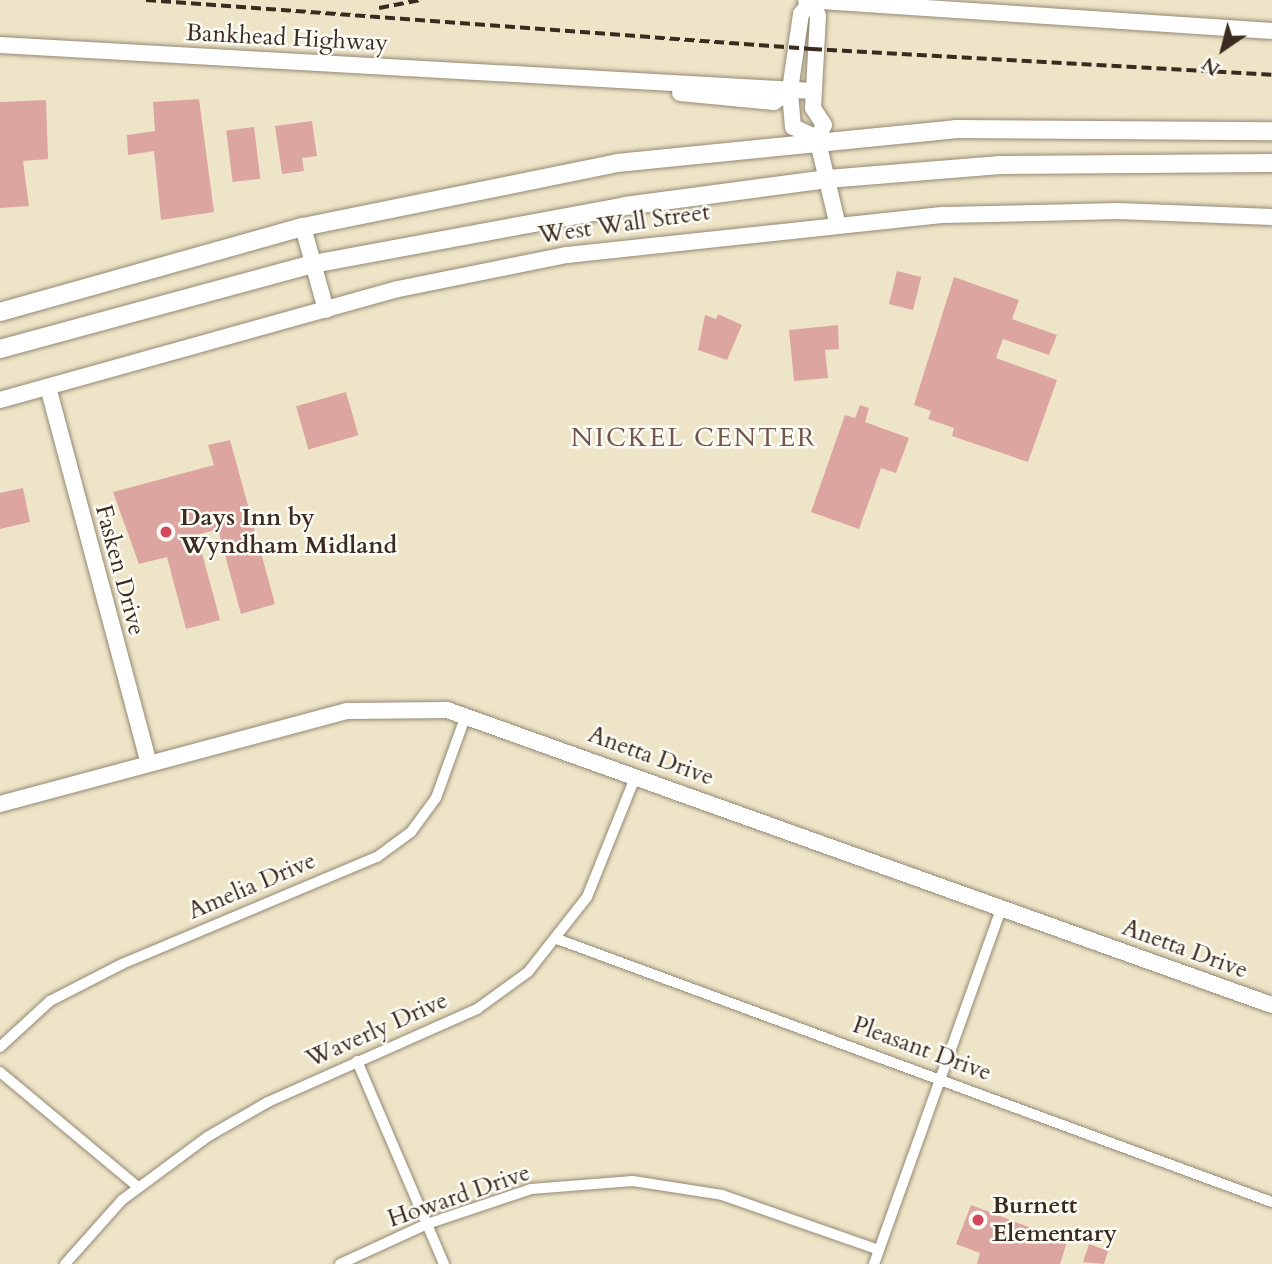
<!DOCTYPE html>
<html>
<head>
<meta charset="utf-8">
<style>
  body { margin:0 }
  #map { position:relative; width:1272px; height:1264px; overflow:hidden; background:#eee5c8; font-family:Cardo,serif }
  div>[style] { position:absolute }
  [style*='--x'] { left:calc(var(--x)*1px); top:calc(var(--y)*1px); width:calc(var(--w)*1px); rotate:calc(var(--a)*1deg) }
  .building>* { inset:0; background:#dda59f; transform-origin:0 0 }
  .roads { filter:drop-shadow(0 0 2px #948873) drop-shadow(0 0 2px #948873) }
  .street>* { height:10px; margin:-5px; padding:0 5px; transform-origin:5px; border-radius:5px; background:#fff }
  .secondary>* { height:16px; margin:-8px; padding:0 8px; transform-origin:8px; border-radius:8px; background:#fff }
  .primary>* { height:18px; margin:-9px; padding:0 9px; transform-origin:9px; border-radius:9px; background:#fff }
  .rail>* { height:3.5px; margin-top:-1.75px; transform-origin:0; background:repeating-linear-gradient(90deg,#3b2a1e 0 10px,transparent 0 15px) }
  .dots>* { width:19px; height:19px; translate:-50% -50%; box-sizing:border-box; border:4px solid #fdfcf7; border-radius:50% }
  span { translate:-50% -50%; white-space:nowrap; text-align:center; line-height:1.15; -webkit-text-stroke:5px #fdfcf7; paint-order:stroke }
  .street-label { font-size:24px; color:#3b2a1e }
  .poi-label { font-size:24px; color:#3b2a1e; font-weight:700 }
  .left { translate:0 -50%; text-align:left }
  .neighbourhood-label { font-size:26px; color:#74554b; letter-spacing:2px }
  .north { position:absolute; left:1188px; top:14px; width:70px; height:70px; -webkit-text-stroke:5px #fdfcf7; paint-order:stroke; rotate:215deg; font-size:19px; font-weight:700; line-height:28px; text-align:center; color:#3b2a1e }
  .north::after { content:''; display:block; margin:auto; width:24px; height:32px; background:#3b2a1e; clip-path:polygon(50% 0,100% 100%,50% 72%,0 100%) }
</style>
</head>
<body>
<div id="map">
  <div class="building">
    <i style="clip-path:polygon(199px 99px,214px 212px,161px 220px,154px 151px,128px 155px,127px 135px,155px 131px,153px 102px)"></i>
    <i style="clip-path:polygon(46px 100px,48px 159px,23px 161px,29px 206px,0 208px,0 102px)"></i>
    <i style="clip-path:polygon(312px 121px,317px 156px,302px 158px,304px 171px,282px 174px,275px 126px)"></i>
    <i style="left:254px;top:127px;width:52px;height:28px;rotate:83deg"></i>
    <i style="left:897px;top:271px;width:25px;height:34px;rotate:14deg"></i>
    <i style="clip-path:polygon(954px 277px,1019px 300px,1012px 319px,1057px 335px,1049px 355px,1003px 339px,996px 358px,1057px 380px,1028px 462px,952px 436px,954px 428px,928px 419px,931px 411px,914px 405px)"></i>
    <i style="clip-path:polygon(718px 314px,742px 325px,727px 360px,698px 350px,705px 315px,716px 319px)"></i>
    <i style="clip-path:polygon(838px 325px,839px 349px,825px 350px,828px 378px,794px 381px,789px 330px)"></i>
    <i style="left:346px;top:392px;width:45px;height:52px;rotate:74deg"></i>
    <i style="clip-path:polygon(860px 405px,869px 408px,865px 422px,909px 438px,896px 473px,881px 468px,859px 529px,811px 512px,845px 415px,855px 418px)"></i>
    <i style="clip-path:polygon(230px 440px,275px 604px,241px 614px,218px 529px,197px 535px,220px 620px,186px 629px,167px 557px,139px 564px,113px 492px,214px 465px,208px 445px)"></i>
    <i style="clip-path:polygon(23px 488px,30px 522px,0 529px,0 493px)"></i>
    <i style="clip-path:polygon(971px 1205px,1067px 1242px,1060px 1264px,977px 1264px,980px 1253px,956px 1244px)"></i>
    <i style="clip-path:polygon(1089px 1244px,1108px 1251px,1104px 1264px,1083px 1262px)"></i>
  </div>
  <div class="roads">
    <div class="street">
      <i style="--x:557;--y:939;--w:762;--a:20.2"></i>
      <i style="--x:0;--y:1047;--w:68;--a:-42.6"></i>
      <i style="--x:50;--y:1001;--w:81;--a:-27.2"></i>
      <i style="--x:122;--y:964;--w:277;--a:-22.8"></i>
      <i style="--x:377;--y:857;--w:42;--a:-36.3"></i>
      <i style="--x:411;--y:832;--w:42;--a:-53.7"></i>
      <i style="--x:436;--y:798;--w:88;--a:-70.1"></i>
      <i style="--x:357;--y:1061;--w:221;--a:66.8"></i>
      <i style="--x:0;--y:1072;--w:180;--a:39.8"></i>
      <i style="--x:65;--y:1264;--w:86;--a:-48.3"></i>
      <i style="--x:122;--y:1200;--w:106;--a:-36.5"></i>
      <i style="--x:207;--y:1137;--w:70;--a:-29.8"></i>
      <i style="--x:268;--y:1102;--w:229;--a:-24"></i>
      <i style="--x:477;--y:1009;--w:63;--a:-36"></i>
      <i style="--x:528;--y:972;--w:95;--a:-51.8"></i>
      <i style="--x:587;--y:897;--w:131;--a:-68.1"></i>
      <i style="--x:340;--y:1264;--w:96;--a:-24.7"></i>
      <i style="--x:427;--y:1224;--w:110;--a:-18.6"></i>
      <i style="--x:531;--y:1189;--w:102;--a:-4.5"></i>
      <i style="--x:633;--y:1181;--w:90;--a:8.9"></i>
      <i style="--x:722;--y:1195;--w:166;--a:19.3"></i>
      <i style="--x:874;--y:1264;--w:379;--a:-70.3"></i>
    </div>
    <div class="secondary">
      <i style="--x:806;--y:0;--w:467;--a:3.8"></i>
      <i style="--x:0;--y:45;--w:814;--a:3.24"></i>
      <i style="--x:680;--y:93;--w:94;--a:5.5"></i>
      <i style="--x:774;--y:102;--w:20;--a:-37"></i>
      <i style="--x:817;--y:138;--w:26;--a:-155"></i>
      <i style="--x:793;--y:127;--w:37;--a:-95"></i>
      <i style="--x:790;--y:90;--w:77;--a:-81.8"></i>
      <i style="--x:801;--y:14;--w:17;--a:-50"></i>
      <i style="--x:812;--y:1;--w:16;--a:68"></i>
      <i style="--x:818;--y:16;--w:92;--a:93.1"></i>
      <i style="--x:813;--y:108;--w:20;--a:57"></i>
      <i style="--x:824;--y:125;--w:15;--a:118"></i>
      <i style="--x:817;--y:138;--w:86;--a:76.6"></i>
      <i style="--x:303;--y:227;--w:86;--a:74.5"></i>
      <i style="--x:48;--y:387;--w:390;--a:75"></i>
      <i style="--x:0;--y:400;--w:413;--a:-15.6"></i>
      <i style="--x:398;--y:289;--w:172;--a:-11.4"></i>
      <i style="--x:567;--y:255;--w:379;--a:-6.1"></i>
      <i style="--x:944;--y:215;--w:174;--a:-1.3"></i>
      <i style="--x:1118;--y:211;--w:154;--a:2.2"></i>
      <i style="--x:0;--y:804;--w:360;--a:-15"></i>
      <i style="--x:348;--y:711;--w:99;--a:-0.6"></i>
      <i style="--x:447;--y:710;--w:876;--a:19.68"></i>
    </div>
    <div class="primary">
      <i style="--x:0;--y:312;--w:315;--a:-15.7"></i>
      <i style="--x:303;--y:227;--w:320;--a:-11.5"></i>
      <i style="--x:617;--y:163;--w:340;--a:-5.7"></i>
      <i style="--x:955;--y:129;--w:317;--a:0.4"></i>
      <i style="--x:0;--y:349;--w:324;--a:-15.2"></i>
      <i style="--x:313;--y:264;--w:317;--a:-10.5"></i>
      <i style="--x:625;--y:206;--w:204;--a:-7.6"></i>
      <i style="--x:827;--y:179;--w:174;--a:-4.6"></i>
      <i style="--x:1000;--y:165;--w:272;--a:-0.4"></i>
    </div>
  </div>
  <div class="rail">
    <i style="--x:146;--y:0;--w:668;--a:4.21"></i>
    <i style="--x:812;--y:49;--w:461;--a:3.2"></i>
    <i style="--x:379;--y:8;--w:42;--a:-11"></i>
  </div>
  <div class="dots">
    <i style="left:166px;top:532px;background:#d1495b"></i>
    <i style="left:978px;top:1220px;background:#d1495b"></i>
  </div>
  <div class="street-label">
    <span style="left:287px;top:38px;rotate:3deg">Bankhead Highway</span>
    <span style="left:624px;top:224px;rotate:-8deg">West Wall Street</span>
    <span style="left:120px;top:570px;rotate:75deg">Fasken Drive</span>
    <span style="left:651px;top:756px;rotate:20deg">Anetta Drive</span>
    <span style="left:252px;top:886px;rotate:-23deg">Amelia Drive</span>
    <span style="left:1185px;top:949px;rotate:20deg">Anetta Drive</span>
    <span style="left:377px;top:1030px;rotate:-24deg">Waverly Drive</span>
    <span style="left:922px;top:1049px;rotate:20deg">Pleasant Drive</span>
    <span style="left:459px;top:1196px;rotate:-19deg">Howard Drive</span>
  </div>
  <div class="poi-label">
    <span class="left" style="left:180px;top:532px">Days Inn by<br>Wyndham Midland</span>
    <span class="left" style="left:992px;top:1220px">Burnett<br>Elementary</span>
  </div>
  <div class="neighbourhood-label">
    <span style="left:694px;top:438px">NICKEL CENTER</span>
  </div>
  <div class="north">N</div>
</div>
</body>
</html>
